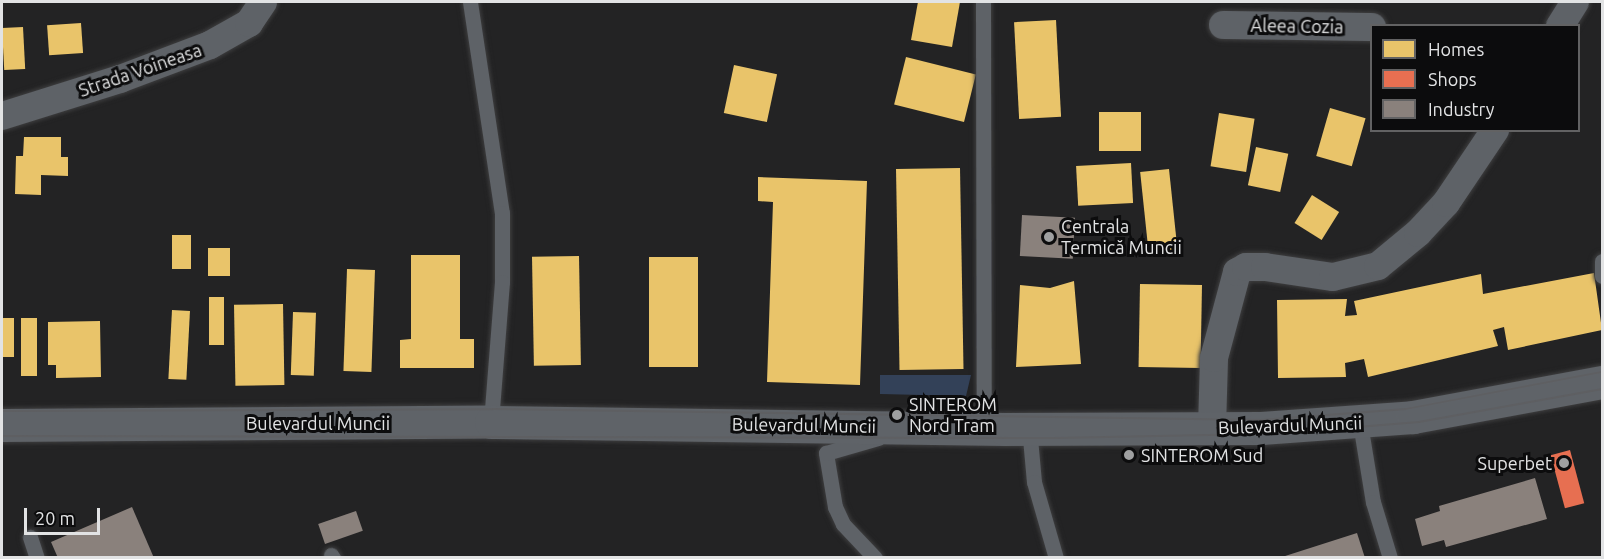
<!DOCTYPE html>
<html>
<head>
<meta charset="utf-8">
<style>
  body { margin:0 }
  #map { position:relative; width:1604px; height:559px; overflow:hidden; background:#232324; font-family:Ubuntu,sans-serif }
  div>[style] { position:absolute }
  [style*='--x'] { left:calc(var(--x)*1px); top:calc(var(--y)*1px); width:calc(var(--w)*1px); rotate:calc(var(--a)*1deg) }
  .green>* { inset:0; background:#334158 }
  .homes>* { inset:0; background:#e9c46a; transform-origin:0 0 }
  .shops>* { inset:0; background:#e76f51; transform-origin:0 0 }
  .industry>* { inset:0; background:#8a817c; transform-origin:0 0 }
  .roads { filter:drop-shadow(0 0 2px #3e3e3f) drop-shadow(0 0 2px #3e3e3f) }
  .lane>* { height:15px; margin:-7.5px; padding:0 7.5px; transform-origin:7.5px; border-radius:7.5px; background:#5e6267 }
  .street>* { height:28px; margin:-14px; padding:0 14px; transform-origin:14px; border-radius:14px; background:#5e6267 }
  .primary>* { height:33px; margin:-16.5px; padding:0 16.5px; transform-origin:16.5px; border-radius:16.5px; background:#5f6368 }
  .tram>* { height:1.5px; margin:-0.75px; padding:0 0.75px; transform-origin:0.75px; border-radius:0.75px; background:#5e5f62 }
  .dots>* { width:16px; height:16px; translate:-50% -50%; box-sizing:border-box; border:3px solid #0c0c0d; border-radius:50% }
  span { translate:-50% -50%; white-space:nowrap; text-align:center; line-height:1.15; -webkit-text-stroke:6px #0c0c0d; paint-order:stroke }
  .street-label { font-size:18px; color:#e2e3e4 }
  .poi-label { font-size:18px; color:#e2e3e4 }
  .left { translate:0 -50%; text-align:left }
  .right { translate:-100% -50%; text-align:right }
  .frame { position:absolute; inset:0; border:3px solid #e2e3e4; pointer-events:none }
  .legend { position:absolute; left:1370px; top:24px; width:210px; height:108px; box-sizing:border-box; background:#0c0c0d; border:2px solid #626263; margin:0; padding:8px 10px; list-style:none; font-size:18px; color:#e2e3e4 }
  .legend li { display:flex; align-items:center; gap:12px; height:30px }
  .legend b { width:30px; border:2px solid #626263 }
  .scale { position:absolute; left:24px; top:508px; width:76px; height:27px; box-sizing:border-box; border:3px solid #e2e3e4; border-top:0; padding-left:8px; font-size:18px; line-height:21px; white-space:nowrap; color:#e2e3e4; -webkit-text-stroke:4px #0c0c0d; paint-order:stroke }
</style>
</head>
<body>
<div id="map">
  <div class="green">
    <i style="clip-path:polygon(880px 375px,971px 375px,966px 396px,880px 394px)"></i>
  </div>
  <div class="homes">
    <i style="clip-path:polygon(918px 2px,960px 2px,952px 47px,911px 40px)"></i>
    <i style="left:1056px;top:20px;width:97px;height:42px;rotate:87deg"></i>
    <i style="left:81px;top:23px;width:30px;height:34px;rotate:86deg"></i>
    <i style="left:23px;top:27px;width:42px;height:21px;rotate:87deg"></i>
    <i style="left:906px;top:57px;width:72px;height:49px;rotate:14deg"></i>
    <i style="left:734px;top:65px;width:44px;height:49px;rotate:12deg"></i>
    <i style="left:1330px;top:108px;width:37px;height:50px;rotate:16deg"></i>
    <i style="left:1141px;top:112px;width:39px;height:42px;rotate:90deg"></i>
    <i style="left:1219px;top:113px;width:36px;height:54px;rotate:9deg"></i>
    <i style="clip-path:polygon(24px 137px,61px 137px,61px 157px,68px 157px,68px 176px,41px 175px,41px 195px,15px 194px,16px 156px,23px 156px)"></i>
    <i style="left:1256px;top:147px;width:33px;height:39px;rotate:12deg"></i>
    <i style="left:1131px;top:163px;width:40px;height:55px;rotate:87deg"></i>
    <i style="left:960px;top:168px;width:201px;height:64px;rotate:89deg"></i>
    <i style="left:1169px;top:169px;width:81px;height:29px;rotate:84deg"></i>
    <i style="clip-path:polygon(758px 177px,867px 181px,860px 385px,767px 382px,773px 202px,758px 201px)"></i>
    <i style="left:1312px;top:195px;width:32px;height:33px;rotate:32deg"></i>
    <i style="left:172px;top:235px;width:19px;height:34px"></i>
    <i style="left:208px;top:248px;width:22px;height:28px"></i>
    <i style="clip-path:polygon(411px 255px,460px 255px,460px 339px,474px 339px,474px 368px,400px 368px,400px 340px,411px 339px)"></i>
    <i style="left:579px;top:256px;width:109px;height:47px;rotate:89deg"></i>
    <i style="left:649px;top:257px;width:49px;height:110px"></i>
    <i style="left:347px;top:269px;width:28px;height:102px;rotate:2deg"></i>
    <i style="clip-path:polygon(1594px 273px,1602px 330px,1508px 350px,1504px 327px,1493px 330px,1498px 346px,1368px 377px,1364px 359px,1345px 363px,1346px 377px,1278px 378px,1277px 300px,1347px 299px,1345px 316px,1357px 315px,1354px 301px,1481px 274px,1483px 294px)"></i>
    <i style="clip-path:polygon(1074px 281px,1081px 364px,1016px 367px,1020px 285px,1050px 288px)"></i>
    <i style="left:1140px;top:284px;width:62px;height:83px;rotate:1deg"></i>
    <i style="left:209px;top:297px;width:15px;height:48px"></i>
    <i style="left:283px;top:304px;width:81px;height:49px;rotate:89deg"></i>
    <i style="left:172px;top:310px;width:18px;height:69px;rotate:3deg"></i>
    <i style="left:293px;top:312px;width:23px;height:63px;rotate:2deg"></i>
    <i style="left:2px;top:318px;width:12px;height:39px"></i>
    <i style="left:21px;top:318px;width:16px;height:58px"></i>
    <i style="clip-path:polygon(100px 321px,101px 377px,56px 378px,56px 365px,48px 365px,48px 322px)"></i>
  </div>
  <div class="shops">
    <i style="left:1570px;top:450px;width:55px;height:20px;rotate:75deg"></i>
  </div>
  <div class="industry">
    <i style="left:1022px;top:215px;width:53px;height:41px;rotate:3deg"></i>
    <i style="clip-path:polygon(1535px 478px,1547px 519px,1446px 547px,1444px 540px,1422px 546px,1415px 519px,1440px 511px,1439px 506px)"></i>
    <i style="clip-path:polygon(132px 507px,154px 558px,58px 558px,51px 542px)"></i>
    <i style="left:356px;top:511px;width:21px;height:40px;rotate:71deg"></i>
    <i style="clip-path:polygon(1357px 533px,1365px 558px,1282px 558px,1282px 557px)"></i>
  </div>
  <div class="roads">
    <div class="lane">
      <i style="--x:470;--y:2;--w:213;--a:81.4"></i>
      <i style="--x:502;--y:213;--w:69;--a:90"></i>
      <i style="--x:502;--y:282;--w:140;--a:94.5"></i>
      <i style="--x:983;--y:2;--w:427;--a:89.9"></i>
      <i style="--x:1602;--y:261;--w:15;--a:90"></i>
      <i style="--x:1360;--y:423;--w:80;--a:80.7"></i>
      <i style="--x:1373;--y:502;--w:59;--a:73.1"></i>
      <i style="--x:1029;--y:427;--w:55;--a:84.8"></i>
      <i style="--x:1034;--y:482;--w:79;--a:73.9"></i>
      <i style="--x:30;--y:537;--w:22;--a:72"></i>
      <i style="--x:331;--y:555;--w:4;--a:56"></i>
      <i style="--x:875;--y:558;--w:47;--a:-133.3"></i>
      <i style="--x:843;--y:524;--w:19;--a:-115"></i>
      <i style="--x:835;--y:507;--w:55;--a:-99.5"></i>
      <i style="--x:826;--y:453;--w:54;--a:-16.1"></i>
    </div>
    <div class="street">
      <i style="--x:1223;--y:25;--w:149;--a:0.8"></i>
      <i style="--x:1560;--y:26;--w:28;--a:-58"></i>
      <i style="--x:2;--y:116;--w:124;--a:-17.4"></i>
      <i style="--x:120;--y:79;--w:96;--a:-20.7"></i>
      <i style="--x:210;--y:45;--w:45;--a:-29.4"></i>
      <i style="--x:249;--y:23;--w:25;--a:-56"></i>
      <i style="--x:1212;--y:427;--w:69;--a:-88.3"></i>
      <i style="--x:1214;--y:358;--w:89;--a:-75"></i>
      <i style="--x:1237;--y:272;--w:10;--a:-29"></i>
      <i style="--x:1246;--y:267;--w:19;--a:0"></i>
      <i style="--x:1265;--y:267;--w:69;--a:8.4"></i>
      <i style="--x:1333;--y:277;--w:46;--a:-13.7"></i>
      <i style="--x:1378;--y:266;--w:52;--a:-39.5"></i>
      <i style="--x:1418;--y:233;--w:41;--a:-47"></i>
      <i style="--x:1446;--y:203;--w:88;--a:-56.1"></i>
    </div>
    <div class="primary">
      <i style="--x:2;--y:425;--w:489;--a:-0.4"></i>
      <i style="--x:491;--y:422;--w:514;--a:0.78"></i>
      <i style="--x:1005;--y:429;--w:256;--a:-0.2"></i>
      <i style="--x:1261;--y:428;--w:152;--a:-4.1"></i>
      <i style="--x:1413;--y:417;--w:192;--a:-10.5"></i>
    </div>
  </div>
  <div class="tram">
    <i style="--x:2;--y:411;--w:491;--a:-0.2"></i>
    <i style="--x:493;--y:409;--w:768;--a:0.82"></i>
    <i style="--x:1261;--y:420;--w:145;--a:-4.3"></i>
    <i style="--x:1406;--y:409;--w:199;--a:-10.7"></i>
    <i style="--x:2;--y:436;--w:1053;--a:0.11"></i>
    <i style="--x:1055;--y:438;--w:217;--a:-1.1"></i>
    <i style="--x:1272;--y:434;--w:147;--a:-4.7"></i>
    <i style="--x:1419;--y:422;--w:186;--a:-10.2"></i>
  </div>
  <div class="dots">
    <i style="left:1049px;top:237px;background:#9fa0a1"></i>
    <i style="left:897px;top:415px;background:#9fa0a1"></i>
    <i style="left:1129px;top:455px;background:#9fa0a1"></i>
    <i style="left:1564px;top:463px;background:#9fa0a1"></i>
  </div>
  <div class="street-label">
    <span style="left:1297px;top:26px;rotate:1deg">Aleea Cozia</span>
    <span style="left:140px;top:70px;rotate:-19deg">Strada Voineasa</span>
    <span style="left:318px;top:423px">Bulevardul Muncii</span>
    <span style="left:804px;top:425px;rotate:1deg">Bulevardul Muncii</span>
    <span style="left:1290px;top:425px;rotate:-2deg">Bulevardul Muncii</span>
  </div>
  <div class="poi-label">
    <span class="left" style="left:1061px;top:237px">Centrala<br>Termică Muncii</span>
    <span class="left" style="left:909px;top:415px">SINTEROM<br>Nord Tram</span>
    <span class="left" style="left:1141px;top:455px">SINTEROM Sud</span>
    <span class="right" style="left:1552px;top:463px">Superbet</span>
  </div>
  <div class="frame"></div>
  <ul class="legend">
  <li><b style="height:16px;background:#e9c46a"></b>Homes</li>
  <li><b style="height:16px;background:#e76f51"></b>Shops</li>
  <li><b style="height:16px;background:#8a817c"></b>Industry</li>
  </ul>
  <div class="scale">20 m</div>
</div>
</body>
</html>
